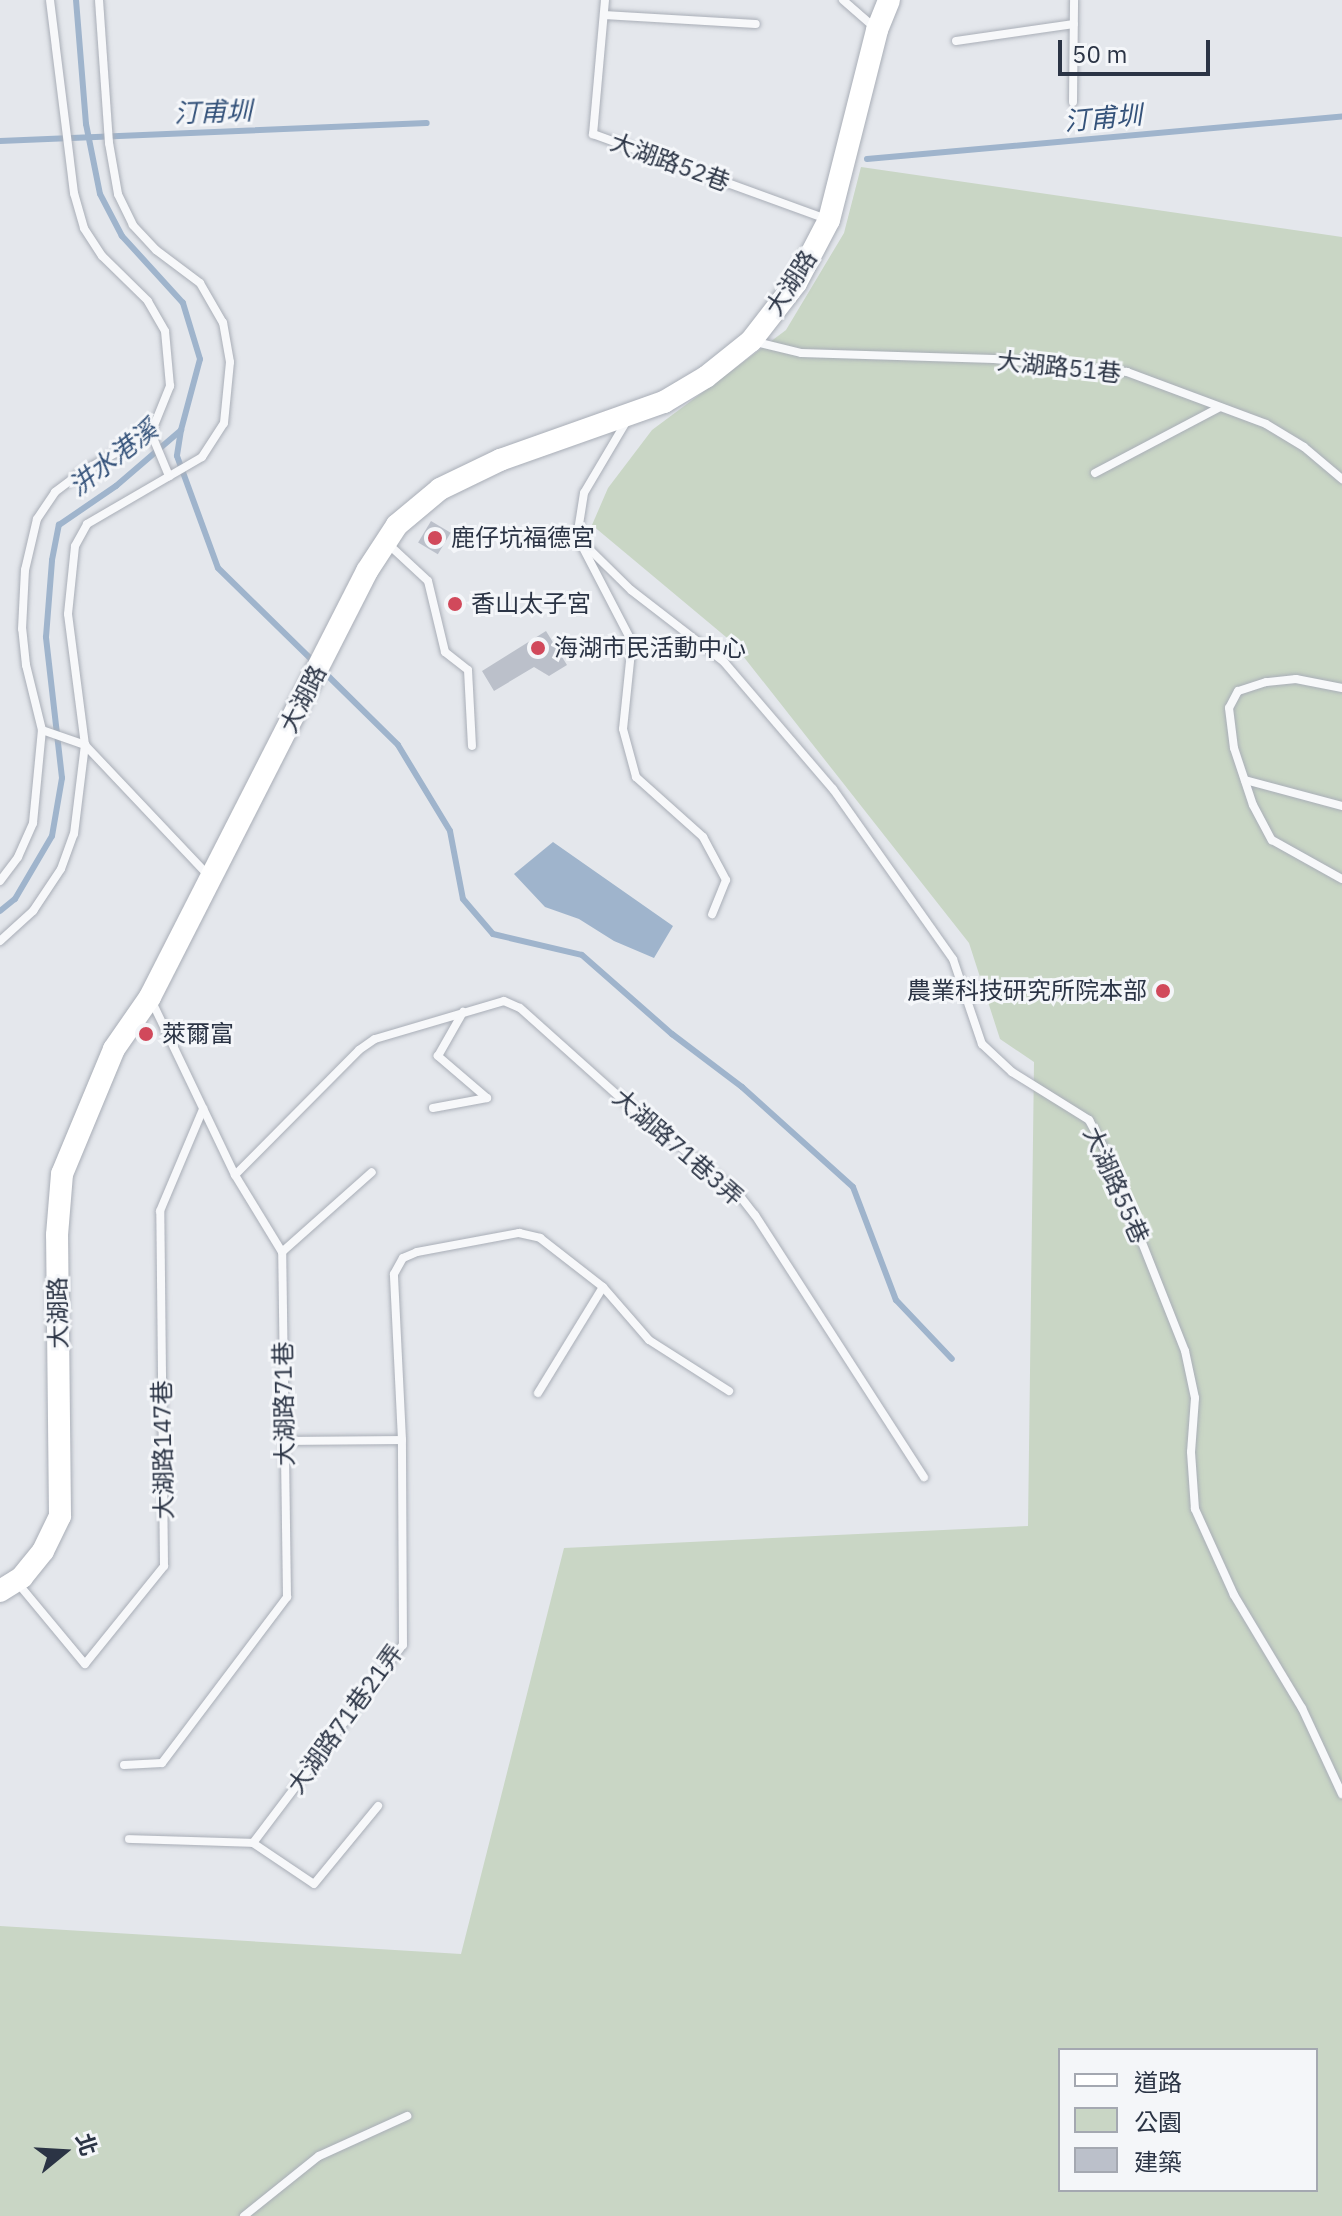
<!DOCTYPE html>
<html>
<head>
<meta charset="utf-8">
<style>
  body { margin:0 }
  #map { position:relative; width:1342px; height:2216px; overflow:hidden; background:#e4e7ec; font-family:"IBM Plex Sans","Noto Sans TC",sans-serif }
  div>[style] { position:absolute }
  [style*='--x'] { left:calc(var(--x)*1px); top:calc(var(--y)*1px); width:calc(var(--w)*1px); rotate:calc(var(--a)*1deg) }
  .green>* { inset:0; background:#c9d6c5 }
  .water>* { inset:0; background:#9fb4cc }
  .stream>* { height:6px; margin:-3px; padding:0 3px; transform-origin:3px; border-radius:3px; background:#9fb4cc }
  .building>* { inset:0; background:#bbc0ca; transform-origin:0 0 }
  .roads { filter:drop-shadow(0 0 2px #a9aeb7) drop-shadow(0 0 2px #a9aeb7) }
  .lane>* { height:8px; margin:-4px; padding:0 4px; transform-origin:4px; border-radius:4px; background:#f7f8fa }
  .secondary>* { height:22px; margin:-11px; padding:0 11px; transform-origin:11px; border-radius:11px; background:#fff }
  .dots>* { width:22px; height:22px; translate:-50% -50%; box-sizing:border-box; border:4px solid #f4f6f9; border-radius:50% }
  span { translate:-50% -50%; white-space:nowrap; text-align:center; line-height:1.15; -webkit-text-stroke:6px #f4f6f9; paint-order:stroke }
  .street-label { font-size:24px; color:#2b3445 }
  .poi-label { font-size:24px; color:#2b3445 }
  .left { translate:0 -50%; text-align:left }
  .right { translate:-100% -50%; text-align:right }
  .water-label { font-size:26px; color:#34527a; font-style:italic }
  .legend { position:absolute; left:1058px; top:2048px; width:260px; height:144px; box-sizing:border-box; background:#f4f6f9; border:2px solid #a4a8b1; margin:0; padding:10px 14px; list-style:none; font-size:24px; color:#2b3445 }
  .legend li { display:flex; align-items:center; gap:16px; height:40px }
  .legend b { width:40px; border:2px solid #a4a8b1 }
  .north { position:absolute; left:24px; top:2112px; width:80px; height:80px; -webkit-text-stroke:6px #f4f6f9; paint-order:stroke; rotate:72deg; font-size:22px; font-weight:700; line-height:32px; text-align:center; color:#2b3445 }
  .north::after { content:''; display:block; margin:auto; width:28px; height:36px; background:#2b3445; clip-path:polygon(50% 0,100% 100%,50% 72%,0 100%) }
  .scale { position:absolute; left:1058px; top:40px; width:152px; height:36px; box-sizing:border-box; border:4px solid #2b3445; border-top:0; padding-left:10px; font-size:24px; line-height:28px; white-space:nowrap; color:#2b3445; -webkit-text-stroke:6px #f4f6f9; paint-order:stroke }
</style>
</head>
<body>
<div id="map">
  <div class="green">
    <i style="clip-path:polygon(evenodd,861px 167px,1342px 237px,1342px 2216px,0 2216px,0 1926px,461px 1954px,564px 1548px,1028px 1526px,1034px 1062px,1000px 1039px,969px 943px,732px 642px,592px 525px,608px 488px,652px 430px,786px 330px,844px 233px,861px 167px,1060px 2050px,1316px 2050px,1316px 2190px,1060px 2190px,1060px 2050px)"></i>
  </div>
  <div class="water">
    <i style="clip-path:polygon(553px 842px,673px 926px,654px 958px,614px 941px,579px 919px,545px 907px,514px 874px)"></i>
  </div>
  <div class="stream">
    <i style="--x:0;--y:141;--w:427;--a:-2.4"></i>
    <i style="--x:867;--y:159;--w:477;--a:-5.1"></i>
    <i style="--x:181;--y:430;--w:26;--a:99"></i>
    <i style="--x:177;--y:456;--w:119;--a:69.9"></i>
    <i style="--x:218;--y:568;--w:136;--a:44.4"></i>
    <i style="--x:323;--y:671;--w:105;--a:44.6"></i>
    <i style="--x:398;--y:745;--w:100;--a:58.8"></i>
    <i style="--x:450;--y:831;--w:69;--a:79.2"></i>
    <i style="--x:463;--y:899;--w:46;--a:49.4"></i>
    <i style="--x:493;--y:934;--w:91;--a:13.3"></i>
    <i style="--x:582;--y:955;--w:120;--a:41.3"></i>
    <i style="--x:672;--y:1034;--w:88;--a:37.1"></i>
    <i style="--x:742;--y:1087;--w:149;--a:42"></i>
    <i style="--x:853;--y:1187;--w:121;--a:69.2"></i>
    <i style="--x:896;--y:1300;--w:81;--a:46.5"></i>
    <i style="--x:0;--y:911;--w:19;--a:-39"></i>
    <i style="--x:15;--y:899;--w:73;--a:-59.6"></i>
    <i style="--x:52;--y:836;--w:59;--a:-80.2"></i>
    <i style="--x:62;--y:778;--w:142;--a:-96.5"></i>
    <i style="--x:46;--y:637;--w:77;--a:-85.5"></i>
    <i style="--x:52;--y:560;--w:36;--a:-79"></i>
    <i style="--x:59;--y:525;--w:69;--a:-34.4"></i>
    <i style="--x:116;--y:486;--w:86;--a:-40.7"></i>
    <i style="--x:181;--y:430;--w:73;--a:-75"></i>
    <i style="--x:200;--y:359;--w:59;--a:-106.9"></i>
    <i style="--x:183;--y:303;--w:91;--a:-132.3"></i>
    <i style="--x:122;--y:236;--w:47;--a:-117.6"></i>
    <i style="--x:100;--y:194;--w:71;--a:-101.3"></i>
    <i style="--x:86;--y:124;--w:124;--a:-94.6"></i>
  </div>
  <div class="building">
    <i style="left:431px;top:521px;width:23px;height:25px;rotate:31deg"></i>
    <i style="clip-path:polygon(546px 631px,567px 665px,549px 676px,534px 667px,494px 691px,482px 671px)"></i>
  </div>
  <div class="roads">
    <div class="lane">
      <i style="--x:605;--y:0;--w:135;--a:95.1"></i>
      <i style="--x:593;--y:134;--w:248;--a:20"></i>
      <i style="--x:843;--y:0;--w:43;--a:41.2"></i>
      <i style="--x:604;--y:15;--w:152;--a:3.4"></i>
      <i style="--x:956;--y:41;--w:119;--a:-8.2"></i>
      <i style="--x:1073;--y:102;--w:102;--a:-89.4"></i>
      <i style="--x:756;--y:342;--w:46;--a:13.7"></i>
      <i style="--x:801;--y:353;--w:193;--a:1.8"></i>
      <i style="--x:994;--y:359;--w:134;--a:5.6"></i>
      <i style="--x:1127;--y:372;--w:148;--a:20.5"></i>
      <i style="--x:1266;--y:424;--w:44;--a:31.2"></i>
      <i style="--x:1304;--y:447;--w:50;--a:40.1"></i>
      <i style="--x:626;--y:422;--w:82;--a:120.6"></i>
      <i style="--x:584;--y:493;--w:45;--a:99"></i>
      <i style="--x:577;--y:537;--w:76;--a:44.5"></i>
      <i style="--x:631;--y:590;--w:118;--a:37.7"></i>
      <i style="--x:724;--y:662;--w:167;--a:49.4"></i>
      <i style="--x:833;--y:789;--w:208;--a:54.8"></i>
      <i style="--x:953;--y:959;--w:90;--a:71.2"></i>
      <i style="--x:982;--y:1044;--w:41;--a:43"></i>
      <i style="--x:1012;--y:1072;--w:91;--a:31.9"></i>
      <i style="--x:1089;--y:1120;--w:38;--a:62"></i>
      <i style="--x:1107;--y:1154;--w:212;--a:68.4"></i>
      <i style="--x:1185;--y:1351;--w:48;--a:78"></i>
      <i style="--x:1195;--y:1398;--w:54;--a:94.2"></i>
      <i style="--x:1191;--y:1452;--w:57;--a:86"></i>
      <i style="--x:1195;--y:1509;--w:94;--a:65.6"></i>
      <i style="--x:1234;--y:1595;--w:132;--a:59"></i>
      <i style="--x:1302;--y:1708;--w:95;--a:65.1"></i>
      <i style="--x:151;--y:433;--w:47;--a:67.3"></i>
      <i style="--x:1095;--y:473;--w:141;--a:-27.8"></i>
      <i style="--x:386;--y:542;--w:57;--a:42.9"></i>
      <i style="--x:428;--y:581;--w:73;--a:76.5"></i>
      <i style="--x:445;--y:652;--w:29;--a:38"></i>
      <i style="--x:468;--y:670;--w:76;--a:87"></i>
      <i style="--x:581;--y:544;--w:110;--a:62.5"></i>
      <i style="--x:632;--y:642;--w:87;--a:95.9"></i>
      <i style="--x:623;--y:729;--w:50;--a:74.8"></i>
      <i style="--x:636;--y:777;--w:90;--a:41.8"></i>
      <i style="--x:703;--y:837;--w:49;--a:61.9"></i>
      <i style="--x:726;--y:880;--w:37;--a:112"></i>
      <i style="--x:1342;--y:688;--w:47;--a:-168.9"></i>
      <i style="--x:1296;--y:679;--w:30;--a:174"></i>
      <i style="--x:1266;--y:682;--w:29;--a:162"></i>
      <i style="--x:1238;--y:691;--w:19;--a:118"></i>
      <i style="--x:1229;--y:708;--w:40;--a:82.9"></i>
      <i style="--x:1234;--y:748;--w:60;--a:71.6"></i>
      <i style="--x:1253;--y:805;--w:40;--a:62"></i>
      <i style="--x:1272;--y:840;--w:80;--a:29.1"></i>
      <i style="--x:42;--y:730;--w:46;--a:19.2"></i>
      <i style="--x:85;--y:745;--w:182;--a:46.6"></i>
      <i style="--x:1245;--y:780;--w:100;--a:15"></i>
      <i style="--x:0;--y:881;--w:30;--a:-53"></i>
      <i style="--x:18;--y:857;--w:37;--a:-66"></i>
      <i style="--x:33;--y:823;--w:93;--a:-84.5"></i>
      <i style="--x:42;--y:730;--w:67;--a:-103.8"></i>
      <i style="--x:26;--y:665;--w:36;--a:-96"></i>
      <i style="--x:22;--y:629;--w:59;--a:-87.1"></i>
      <i style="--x:25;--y:570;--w:52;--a:-76.8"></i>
      <i style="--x:37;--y:519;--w:32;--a:-56"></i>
      <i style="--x:55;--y:492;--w:31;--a:-37"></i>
      <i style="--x:80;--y:473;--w:81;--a:-29.4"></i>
      <i style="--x:151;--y:433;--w:51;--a:-68"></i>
      <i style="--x:170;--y:386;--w:55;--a:-95.2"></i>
      <i style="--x:165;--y:331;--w:34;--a:-120"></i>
      <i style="--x:148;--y:301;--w:64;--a:-135.6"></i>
      <i style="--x:102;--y:256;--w:33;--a:-123"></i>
      <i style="--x:84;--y:228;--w:36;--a:-106"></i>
      <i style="--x:74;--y:193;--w:194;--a:-97.1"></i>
      <i style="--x:0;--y:941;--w:45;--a:-42.3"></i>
      <i style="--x:33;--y:911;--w:50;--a:-56.3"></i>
      <i style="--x:61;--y:869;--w:37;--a:-70"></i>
      <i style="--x:74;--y:834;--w:90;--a:-83"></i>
      <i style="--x:85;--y:745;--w:132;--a:-97.4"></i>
      <i style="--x:68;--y:614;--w:68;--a:-84.1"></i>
      <i style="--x:75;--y:546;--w:25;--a:-61"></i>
      <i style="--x:87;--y:524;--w:133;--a:-30.2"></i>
      <i style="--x:202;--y:457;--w:40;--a:-57.1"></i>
      <i style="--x:224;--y:423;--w:61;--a:-84.4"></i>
      <i style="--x:230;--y:362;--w:40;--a:-100"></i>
      <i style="--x:223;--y:323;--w:46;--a:-119.9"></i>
      <i style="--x:200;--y:283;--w:55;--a:-143.1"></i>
      <i style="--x:156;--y:250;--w:34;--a:-133"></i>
      <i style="--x:133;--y:225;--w:34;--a:-116"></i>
      <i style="--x:118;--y:194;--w:52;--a:-100"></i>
      <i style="--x:109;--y:143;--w:143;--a:-94"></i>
      <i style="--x:433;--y:1108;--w:55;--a:-10.5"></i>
      <i style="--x:487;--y:1098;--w:65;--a:-139.4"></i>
      <i style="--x:438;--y:1056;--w:51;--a:-60.4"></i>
      <i style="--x:235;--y:1175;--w:176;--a:-45.2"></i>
      <i style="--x:359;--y:1050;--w:19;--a:-35"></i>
      <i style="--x:375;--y:1039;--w:134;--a:-16.4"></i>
      <i style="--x:504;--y:1001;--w:17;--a:24"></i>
      <i style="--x:520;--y:1008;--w:153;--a:41.8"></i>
      <i style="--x:634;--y:1110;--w:130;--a:38.5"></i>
      <i style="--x:736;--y:1191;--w:31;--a:52"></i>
      <i style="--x:755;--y:1215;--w:312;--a:57.2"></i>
      <i style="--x:282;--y:1252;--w:120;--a:-41.6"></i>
      <i style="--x:538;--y:1393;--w:124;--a:-58.5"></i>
      <i style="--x:285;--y:1441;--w:117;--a:-0.5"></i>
      <i style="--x:16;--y:1581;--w:108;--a:50.3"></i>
      <i style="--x:85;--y:1664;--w:126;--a:-51.1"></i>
      <i style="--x:164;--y:1566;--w:355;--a:-90.6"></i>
      <i style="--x:160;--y:1211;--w:111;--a:-67.1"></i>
      <i style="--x:124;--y:1765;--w:38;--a:-3"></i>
      <i style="--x:162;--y:1763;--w:208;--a:-53"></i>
      <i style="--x:287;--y:1597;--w:345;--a:-90.8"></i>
      <i style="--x:282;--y:1252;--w:90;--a:-121.4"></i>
      <i style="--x:235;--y:1175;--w:192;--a:-115.6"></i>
      <i style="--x:129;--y:1839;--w:124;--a:1.8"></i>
      <i style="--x:253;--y:1843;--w:248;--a:-52.9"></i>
      <i style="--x:403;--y:1645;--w:205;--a:-90.3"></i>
      <i style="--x:402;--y:1440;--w:166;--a:-92.8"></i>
      <i style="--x:394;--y:1274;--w:18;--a:-61"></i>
      <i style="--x:403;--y:1258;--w:15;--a:-23"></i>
      <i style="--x:417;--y:1252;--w:104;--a:-10.6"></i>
      <i style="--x:519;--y:1233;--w:22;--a:13"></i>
      <i style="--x:540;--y:1238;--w:80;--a:37.9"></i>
      <i style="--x:603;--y:1287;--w:70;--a:49"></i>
      <i style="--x:649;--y:1340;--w:95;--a:32.5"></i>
      <i style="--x:253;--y:1843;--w:73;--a:33.9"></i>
      <i style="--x:314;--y:1884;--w:101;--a:-50.6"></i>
      <i style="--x:244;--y:2216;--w:96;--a:-38.7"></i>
      <i style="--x:319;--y:2156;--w:97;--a:-24.4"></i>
    </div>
    <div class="secondary">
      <i style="--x:0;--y:1591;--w:26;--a:-32"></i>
      <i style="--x:22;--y:1577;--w:33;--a:-51"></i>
      <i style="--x:43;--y:1551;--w:39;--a:-64"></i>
      <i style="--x:60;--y:1516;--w:281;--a:-90.6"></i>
      <i style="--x:57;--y:1235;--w:61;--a:-85.3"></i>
      <i style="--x:62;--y:1174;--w:135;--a:-67.4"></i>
      <i style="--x:114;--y:1049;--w:63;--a:-55.3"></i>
      <i style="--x:150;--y:997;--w:478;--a:-63"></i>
      <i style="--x:367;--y:571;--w:55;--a:-56.9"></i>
      <i style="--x:397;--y:525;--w:56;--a:-39.9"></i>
      <i style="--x:440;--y:489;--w:67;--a:-25.8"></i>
      <i style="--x:500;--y:460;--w:174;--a:-19.5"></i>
      <i style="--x:664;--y:402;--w:49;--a:-30.8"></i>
      <i style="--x:706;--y:377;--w:58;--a:-38.7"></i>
      <i style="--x:751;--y:341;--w:73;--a:-52.2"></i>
      <i style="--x:796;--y:283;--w:71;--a:-62.4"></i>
      <i style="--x:829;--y:220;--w:196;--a:-75.8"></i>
      <i style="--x:877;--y:30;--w:32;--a:-68"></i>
    </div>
  </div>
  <div class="dots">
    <i style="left:435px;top:538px;background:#d1495b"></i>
    <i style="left:455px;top:604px;background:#d1495b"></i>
    <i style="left:538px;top:648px;background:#d1495b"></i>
    <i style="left:1163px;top:991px;background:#d1495b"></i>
    <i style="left:146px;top:1034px;background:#d1495b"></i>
  </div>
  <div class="street-label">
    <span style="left:670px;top:162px;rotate:20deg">大湖路52巷</span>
    <span style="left:791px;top:283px;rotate:-57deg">大湖路</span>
    <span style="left:1059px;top:367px;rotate:6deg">大湖路51巷</span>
    <span style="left:303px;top:699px;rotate:-63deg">大湖路</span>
    <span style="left:678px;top:1147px;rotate:41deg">大湖路71巷3弄</span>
    <span style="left:1116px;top:1185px;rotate:66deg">大湖路55巷</span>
    <span style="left:58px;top:1313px;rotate:-91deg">大湖路</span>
    <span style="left:284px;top:1404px;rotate:-91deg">大湖路71巷</span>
    <span style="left:163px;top:1450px;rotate:-91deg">大湖路147巷</span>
    <span style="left:345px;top:1719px;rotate:-54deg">大湖路71巷21弄</span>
  </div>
  <div class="poi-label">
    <span class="left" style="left:451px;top:538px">鹿仔坑福德宮</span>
    <span class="left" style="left:471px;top:604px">香山太子宮</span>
    <span class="left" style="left:554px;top:648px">海湖市民活動中心</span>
    <span class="right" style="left:1147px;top:991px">農業科技研究所院本部</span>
    <span class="left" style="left:162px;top:1034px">萊爾富</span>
  </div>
  <div class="water-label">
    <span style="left:213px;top:112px;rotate:-2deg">汀甫圳</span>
    <span style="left:1103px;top:118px;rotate:-5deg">汀甫圳</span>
    <span style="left:113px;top:458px;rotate:-38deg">汫水港溪</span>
  </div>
  <ul class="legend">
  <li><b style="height:10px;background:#fff"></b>道路</li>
  <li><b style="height:22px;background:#c9d6c5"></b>公園</li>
  <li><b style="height:22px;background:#bbc0ca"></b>建築</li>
  </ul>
  <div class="north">北</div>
  <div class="scale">50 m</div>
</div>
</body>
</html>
